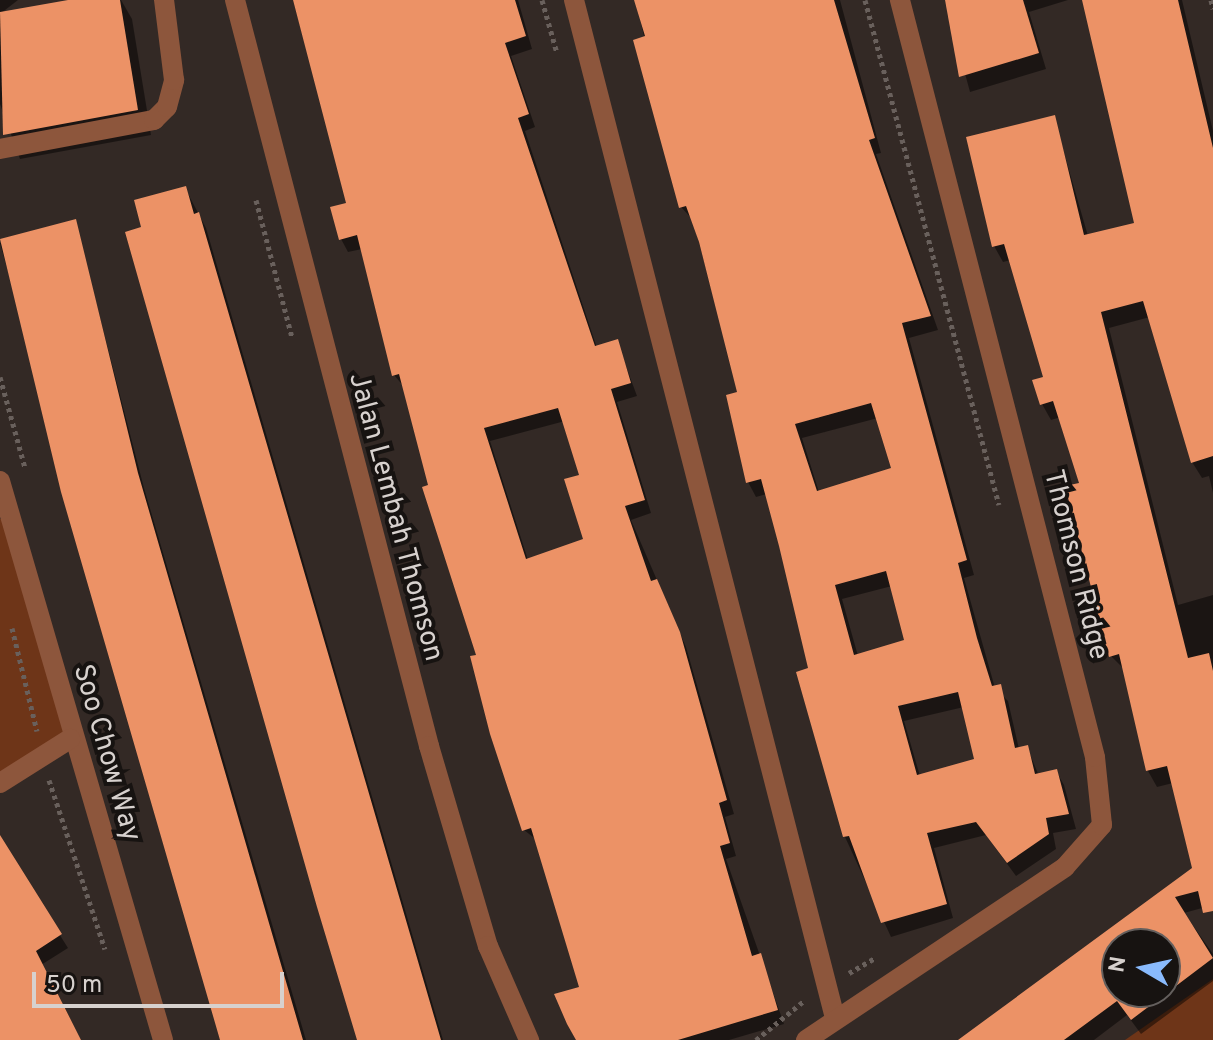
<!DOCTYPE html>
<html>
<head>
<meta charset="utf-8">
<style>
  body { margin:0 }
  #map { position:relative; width:1213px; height:1040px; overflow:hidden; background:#332925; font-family:Overpass,sans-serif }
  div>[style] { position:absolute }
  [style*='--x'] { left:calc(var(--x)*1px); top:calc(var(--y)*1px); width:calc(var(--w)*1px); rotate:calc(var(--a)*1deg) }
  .green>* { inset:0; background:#6e3518 }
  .shadow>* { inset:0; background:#0007 }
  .building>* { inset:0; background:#ec9266 }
  .path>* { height:5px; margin-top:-2.5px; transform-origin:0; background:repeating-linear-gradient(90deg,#69605c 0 4px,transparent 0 8px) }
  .minor>* { height:20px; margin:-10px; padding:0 10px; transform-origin:10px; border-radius:10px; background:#8d563c }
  span { translate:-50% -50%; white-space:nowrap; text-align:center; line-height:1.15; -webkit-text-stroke:8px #171311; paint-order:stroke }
  .street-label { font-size:28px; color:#d7d1ce }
  .north { position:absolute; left:1101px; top:928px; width:80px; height:80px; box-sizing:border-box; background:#171311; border:2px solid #645f5d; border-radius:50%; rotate:279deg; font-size:22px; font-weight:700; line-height:32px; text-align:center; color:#d7d1ce }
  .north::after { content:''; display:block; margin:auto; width:28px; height:36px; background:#89bafc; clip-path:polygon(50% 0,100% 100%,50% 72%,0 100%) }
  .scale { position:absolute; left:32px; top:972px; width:252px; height:36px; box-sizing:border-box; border:4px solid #d7d1ce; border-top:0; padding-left:10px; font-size:24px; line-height:28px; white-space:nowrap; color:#d7d1ce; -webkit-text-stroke:6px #171311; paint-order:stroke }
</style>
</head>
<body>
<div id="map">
  <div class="green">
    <i style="clip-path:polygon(10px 518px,70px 735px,0 782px,0 519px)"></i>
    <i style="clip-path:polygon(1213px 979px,1213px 1040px,1125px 1040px)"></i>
  </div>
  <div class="shadow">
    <i style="clip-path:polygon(0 0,18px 0,0 14px)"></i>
    <i style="clip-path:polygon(80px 0,121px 0,132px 19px,151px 135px,20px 159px,0 104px,0 14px)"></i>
    <i style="clip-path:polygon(evenodd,293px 0,518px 0,532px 49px,511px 56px,535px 127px,525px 131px,597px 348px,617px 342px,637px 396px,617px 402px,651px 513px,631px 520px,686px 647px,734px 814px,725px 817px,736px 856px,726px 859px,784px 1024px,729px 1040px,584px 1040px,582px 989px,538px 841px,524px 830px,405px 388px,394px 375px,362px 249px,348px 252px,341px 239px,349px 204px,293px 0,565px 421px,581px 476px,585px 540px,528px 560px,490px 441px,565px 421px)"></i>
    <i style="clip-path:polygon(evenodd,636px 0,840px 0,881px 153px,876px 154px,938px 330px,909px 338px,974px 575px,964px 578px,995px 688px,1008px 701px,1019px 749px,1027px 747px,1039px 776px,1056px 771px,1064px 785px,1076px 829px,1053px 833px,1056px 849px,1016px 876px,986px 835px,934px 848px,953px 918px,891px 937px,845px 837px,799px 673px,810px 670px,767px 494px,756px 497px,748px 482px,739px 393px,693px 220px,681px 207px,636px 0,878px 418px,893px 469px,819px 492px,802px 438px,878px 418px,636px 0,892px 586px,907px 642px,858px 656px,842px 599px,892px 586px,636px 0,964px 707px,976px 761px,920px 776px,904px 721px,964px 707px)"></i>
    <i style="clip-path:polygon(945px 0,1068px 0,1029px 12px,1046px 69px,970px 92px)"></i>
    <i style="clip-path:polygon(evenodd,1084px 0,1182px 0,1213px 131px,1213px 493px,1209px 476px,1202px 478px,1192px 462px,1150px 317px,1109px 328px,1178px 605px,1213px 595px,1213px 905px,1184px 913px,1213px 954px,1213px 981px,1141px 1034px,1127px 1015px,1094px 1040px,962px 1040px,1194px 869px,1173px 783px,1157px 787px,1148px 771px,1125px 670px,1111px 656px,1081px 484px,1061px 417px,1051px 420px,1042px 404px,1045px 378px,1011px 260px,1003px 262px,994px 246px,1054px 118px,1088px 236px,1137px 225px,1084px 0,1117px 944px,1165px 944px,1165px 992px,1117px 992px,1117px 944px)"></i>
    <i style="clip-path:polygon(185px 188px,206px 228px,443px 1040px,360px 1040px,144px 228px)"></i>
    <i style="clip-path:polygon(75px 221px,144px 488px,306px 1040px,224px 1040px,0 243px)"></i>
    <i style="clip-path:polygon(0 840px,68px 948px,41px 965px,80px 1040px,0 1040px)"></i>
  </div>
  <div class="building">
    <i style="clip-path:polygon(68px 0,120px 0,138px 110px,3px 135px,0 12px)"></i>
    <i style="clip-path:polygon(evenodd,293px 0,515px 0,526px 36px,505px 43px,529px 114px,518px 118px,595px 346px,618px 339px,631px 383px,611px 389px,645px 500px,625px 506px,651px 581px,657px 579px,680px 632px,727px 800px,719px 803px,730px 843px,720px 846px,752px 956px,761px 953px,778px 1010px,678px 1040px,576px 1040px,567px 1024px,554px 994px,579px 987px,531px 828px,522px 831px,490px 734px,470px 656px,476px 655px,422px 487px,428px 485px,399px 374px,392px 376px,357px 235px,339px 240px,330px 207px,346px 203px,293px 0,558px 408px,579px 475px,564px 479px,583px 539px,526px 559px,484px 428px,558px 408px)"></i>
    <i style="clip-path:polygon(evenodd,634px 0,834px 0,875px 138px,869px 140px,931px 316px,902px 323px,967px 560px,958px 563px,977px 638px,992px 686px,1001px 684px,1015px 748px,1028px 745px,1035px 774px,1057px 769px,1069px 814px,1046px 818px,1049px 834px,1007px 863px,976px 822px,927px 833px,947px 904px,881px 923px,849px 836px,843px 837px,796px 672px,808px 668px,779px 546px,761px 479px,746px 483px,726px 395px,737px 392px,699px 242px,686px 206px,679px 208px,633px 40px,645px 36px,634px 0,871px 403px,891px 468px,817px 491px,795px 424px,871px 403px,634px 0,886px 571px,904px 640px,854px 655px,835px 585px,886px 571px,634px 0,958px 692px,974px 759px,917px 775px,898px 706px,958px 692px)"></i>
    <i style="clip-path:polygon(945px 0,1023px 0,1039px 53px,959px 77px)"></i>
    <i style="clip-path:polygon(evenodd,1082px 0,1178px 0,1213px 148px,1213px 456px,1191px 463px,1143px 301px,1101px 312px,1188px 658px,1209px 653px,1213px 671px,1213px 911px,1203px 913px,1198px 891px,1175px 897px,1213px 958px,1131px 1020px,1117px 1001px,1064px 1040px,958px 1040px,1192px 868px,1167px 766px,1146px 771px,1119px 654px,1109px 657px,1065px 486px,1079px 483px,1053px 401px,1040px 405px,1032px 380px,1043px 377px,1004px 244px,992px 247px,966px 137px,1055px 115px,1084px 235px,1134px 223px,1082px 0,1117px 944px,1165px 944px,1165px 992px,1117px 992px,1117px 944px)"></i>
    <i style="clip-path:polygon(186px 186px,194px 214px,199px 212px,441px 1040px,357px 1040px,317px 907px,125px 232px,141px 227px,134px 200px)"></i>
    <i style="clip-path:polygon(76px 219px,138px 473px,303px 1040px,220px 1040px,61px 492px,0 239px)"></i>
    <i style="clip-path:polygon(0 835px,62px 934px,36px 951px,81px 1040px,0 1040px)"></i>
  </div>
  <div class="path">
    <i style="--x:542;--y:0;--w:55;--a:74.2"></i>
    <i style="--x:865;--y:0;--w:522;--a:75.14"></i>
    <i style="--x:1211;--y:0;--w:9;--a:77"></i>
    <i style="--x:256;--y:200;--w:142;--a:75.3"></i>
    <i style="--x:0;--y:377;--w:94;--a:74.6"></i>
    <i style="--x:12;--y:628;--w:106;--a:76.4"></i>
    <i style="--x:49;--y:780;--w:178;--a:71.7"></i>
    <i style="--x:849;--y:973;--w:30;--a:-30"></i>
    <i style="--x:756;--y:1040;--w:63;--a:-39.2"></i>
  </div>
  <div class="minor">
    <i style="--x:235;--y:0;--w:771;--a:75.42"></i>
    <i style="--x:429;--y:746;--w:209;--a:73.6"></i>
    <i style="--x:488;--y:946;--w:103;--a:66.4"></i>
    <i style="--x:574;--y:0;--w:1051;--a:75.62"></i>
    <i style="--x:0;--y:149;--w:157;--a:-10.7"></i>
    <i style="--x:154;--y:120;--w:18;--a:-45"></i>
    <i style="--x:167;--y:107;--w:28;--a:-75"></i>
    <i style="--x:174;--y:80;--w:81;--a:-97.1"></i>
    <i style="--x:0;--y:481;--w:582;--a:73.74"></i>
    <i style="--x:0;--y:783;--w:83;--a:-32.2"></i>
    <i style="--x:806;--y:1040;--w:311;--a:-33.7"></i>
    <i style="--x:1065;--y:867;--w:56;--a:-48.6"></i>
    <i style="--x:1102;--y:825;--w:68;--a:-95.9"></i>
    <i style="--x:1095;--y:757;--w:782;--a:-104.45"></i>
  </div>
  <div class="street-label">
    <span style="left:395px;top:517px;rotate:75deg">Jalan Lembah Thomson</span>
    <span style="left:1075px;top:565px;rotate:76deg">Thomson Ridge</span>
    <span style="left:106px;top:753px;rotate:74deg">Soo Chow Way</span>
  </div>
  <div class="north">N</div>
  <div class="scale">50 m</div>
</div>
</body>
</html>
